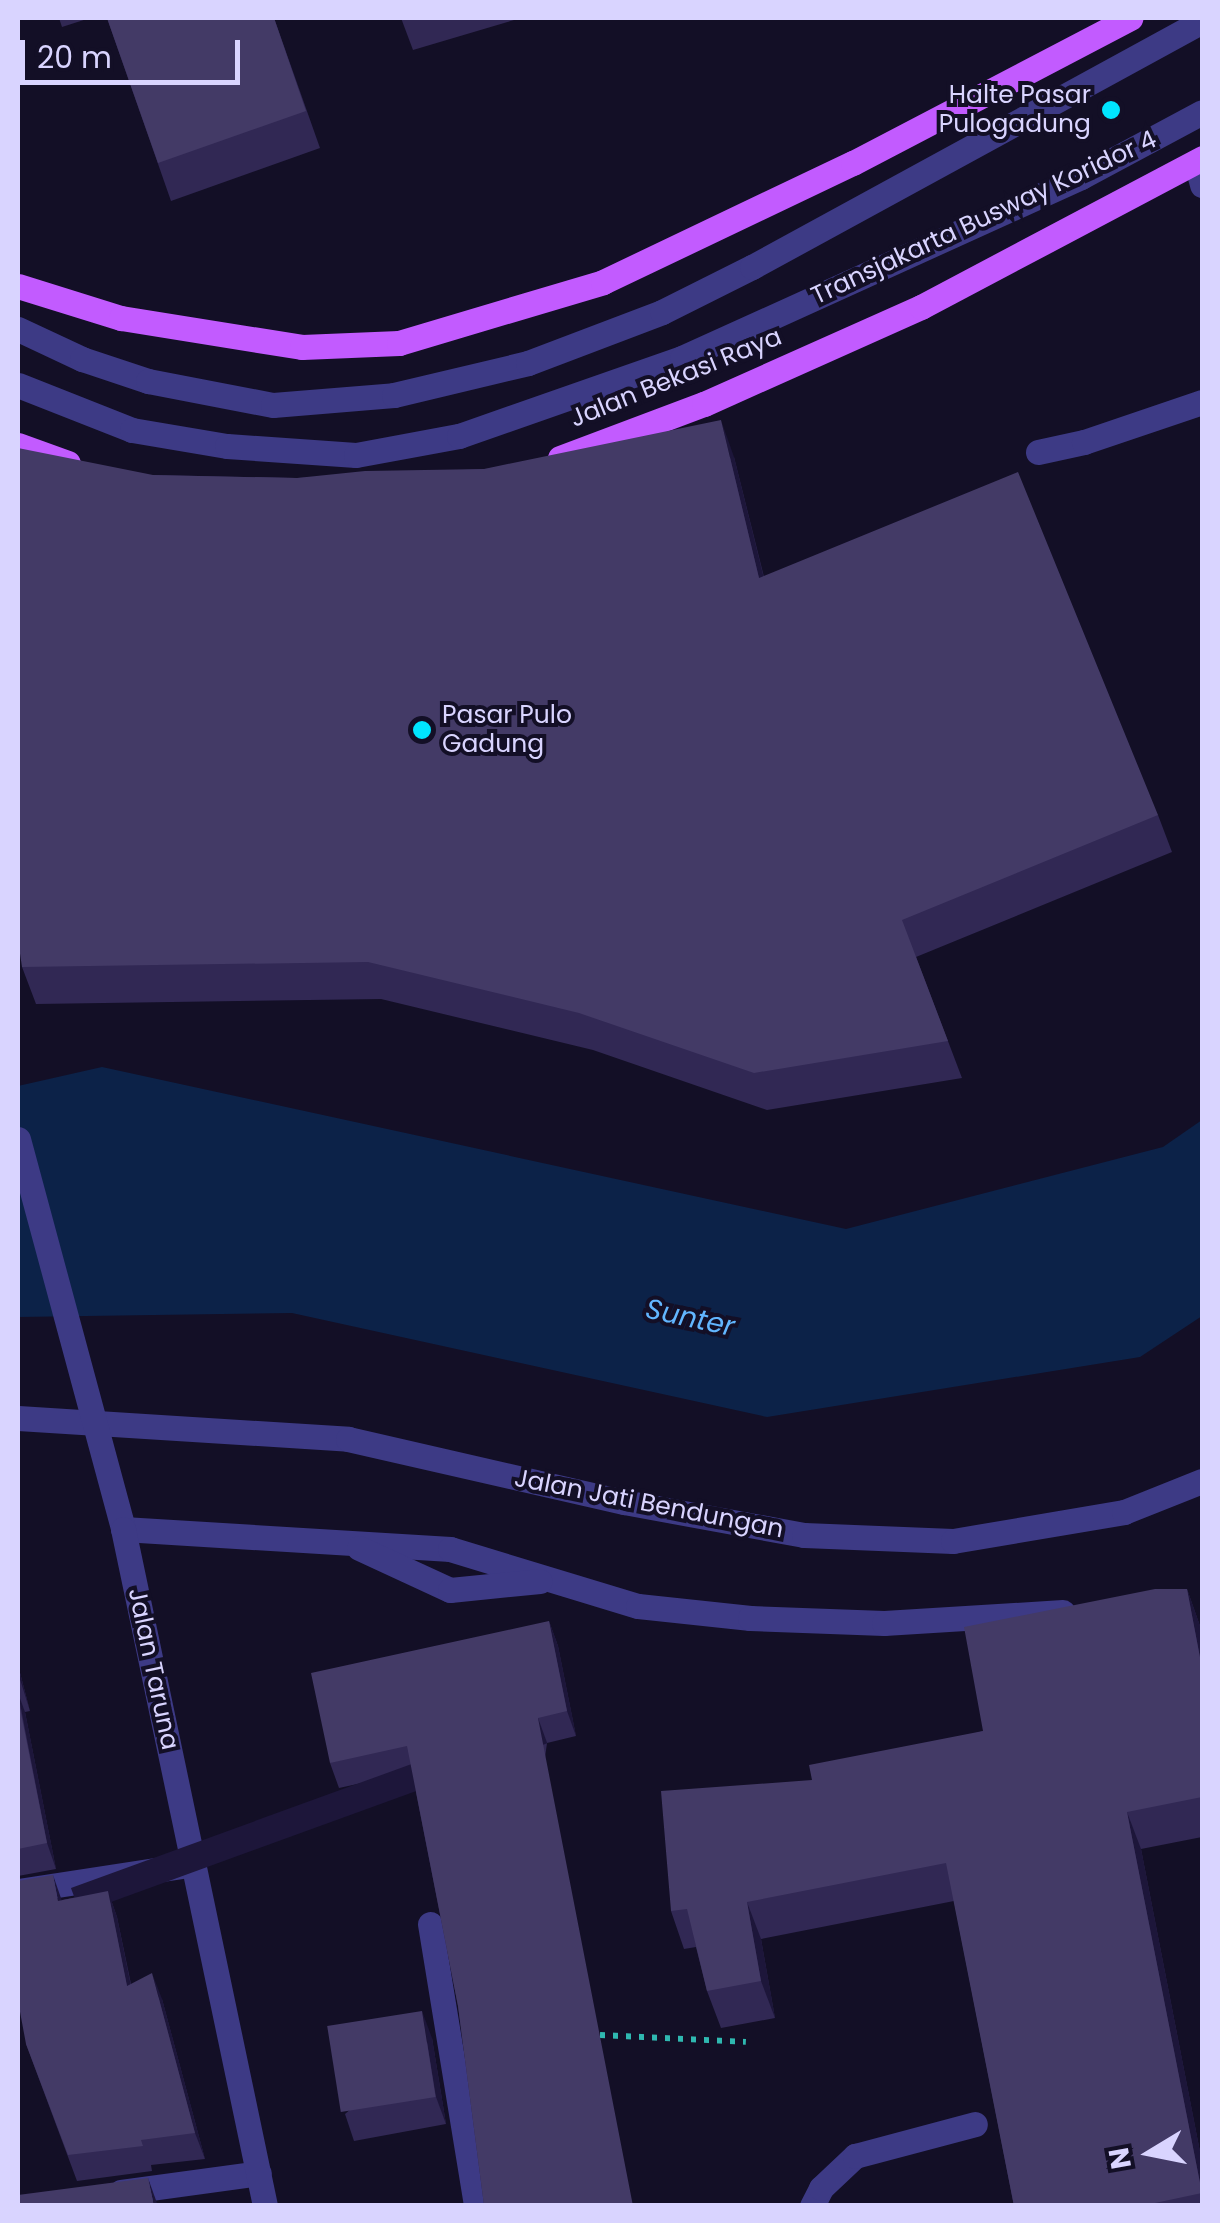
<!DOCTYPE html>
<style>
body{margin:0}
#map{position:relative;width:1220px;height:2223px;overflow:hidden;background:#130f26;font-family:Poppins,sans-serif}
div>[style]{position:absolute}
.water>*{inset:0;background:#0c2248}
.path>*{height:6px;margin-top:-3px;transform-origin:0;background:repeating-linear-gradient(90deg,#2fb8b0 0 5px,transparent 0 13px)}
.service>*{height:25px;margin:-12.5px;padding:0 12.5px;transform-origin:12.5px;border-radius:12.5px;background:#3d3a85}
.minor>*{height:25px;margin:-12.5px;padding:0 12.5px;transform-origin:12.5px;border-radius:12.5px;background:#3d3a85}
.tertiary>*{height:25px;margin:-12.5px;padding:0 12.5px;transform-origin:12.5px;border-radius:12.5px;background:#3d3a85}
.primary>*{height:25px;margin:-12.5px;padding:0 12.5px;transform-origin:12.5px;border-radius:12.5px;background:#c25bff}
.wall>*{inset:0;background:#312854}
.shaded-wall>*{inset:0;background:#1d163a;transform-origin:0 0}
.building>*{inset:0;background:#433a66;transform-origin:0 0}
.dots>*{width:28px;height:28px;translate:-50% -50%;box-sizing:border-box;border:5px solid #130f26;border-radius:50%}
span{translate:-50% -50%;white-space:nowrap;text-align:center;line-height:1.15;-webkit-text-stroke:8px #130f26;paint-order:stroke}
.poi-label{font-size:25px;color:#d9d4ff}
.right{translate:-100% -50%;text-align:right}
.left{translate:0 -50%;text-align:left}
.street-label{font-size:25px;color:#d9d4ff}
.water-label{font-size:28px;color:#62b6ff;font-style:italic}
.frame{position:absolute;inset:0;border:20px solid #d9d4ff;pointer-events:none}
.north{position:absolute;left:1100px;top:2103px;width:100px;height:100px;-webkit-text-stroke:8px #130f26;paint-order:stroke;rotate:260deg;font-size:28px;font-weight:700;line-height:40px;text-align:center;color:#d9d4ff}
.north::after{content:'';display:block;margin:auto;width:35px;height:45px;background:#d9d4ff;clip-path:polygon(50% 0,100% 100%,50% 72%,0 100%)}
.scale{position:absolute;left:20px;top:40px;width:220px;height:45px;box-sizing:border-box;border:5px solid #d9d4ff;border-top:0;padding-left:12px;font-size:30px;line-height:35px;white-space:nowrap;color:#d9d4ff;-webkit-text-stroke:8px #130f26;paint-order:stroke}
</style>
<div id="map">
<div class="water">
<div style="clip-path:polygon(102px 1067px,846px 1229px,1163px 1147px,1202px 1120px,1202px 1316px,1140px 1357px,767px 1417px,292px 1313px,18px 1317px,18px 1086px)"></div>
</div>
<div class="path">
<div style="left:600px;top:2035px;width:146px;rotate:2.7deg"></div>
</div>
<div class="service">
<div style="left:1196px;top:162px;width:24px;rotate:75deg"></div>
<div style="left:18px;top:329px;width:71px;rotate:25.1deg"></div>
<div style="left:82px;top:359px;width:70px;rotate:18.4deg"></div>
<div style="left:148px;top:381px;width:127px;rotate:10.9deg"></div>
<div style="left:273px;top:405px;width:121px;rotate:-4.7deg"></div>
<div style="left:394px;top:395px;width:138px;rotate:-13.4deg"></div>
<div style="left:528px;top:363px;width:143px;rotate:-20.8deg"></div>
<div style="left:662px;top:312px;width:101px;rotate:-26.6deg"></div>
<div style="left:752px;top:267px;width:513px;rotate:-28.66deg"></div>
<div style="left:18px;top:385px;width:123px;rotate:21.5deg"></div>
<div style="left:132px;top:430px;width:96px;rotate:9.6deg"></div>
<div style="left:227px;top:446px;width:129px;rotate:4deg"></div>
<div style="left:356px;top:455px;width:105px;rotate:-10.5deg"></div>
<div style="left:459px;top:436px;width:236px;rotate:-19.3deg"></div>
<div style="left:682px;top:358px;width:438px;rotate:-24.4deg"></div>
<div style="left:1081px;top:177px;width:137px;rotate:-28.2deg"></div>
<div style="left:1038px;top:452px;width:47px;rotate:-12.3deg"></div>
<div style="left:1084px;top:442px;width:125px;rotate:-18.7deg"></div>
<div style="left:123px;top:1529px;width:328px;rotate:3.5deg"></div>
<div style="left:450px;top:1549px;width:196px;rotate:16.9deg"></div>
<div style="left:638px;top:1606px;width:113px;rotate:6.1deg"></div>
<div style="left:750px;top:1618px;width:134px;rotate:2.1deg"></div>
<div style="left:884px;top:1623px;width:179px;rotate:-3.5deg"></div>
<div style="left:359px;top:1548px;width:100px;rotate:24.8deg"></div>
<div style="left:450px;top:1590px;width:90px;rotate:-5.7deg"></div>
<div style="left:812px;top:2206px;width:20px;rotate:-63deg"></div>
<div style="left:821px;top:2188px;width:47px;rotate:-43.3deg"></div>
<div style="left:855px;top:2156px;width:124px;rotate:-14.9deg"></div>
</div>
<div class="minor">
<div style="left:18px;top:1418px;width:331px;rotate:3.6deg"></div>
<div style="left:348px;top:1439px;width:283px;rotate:12.9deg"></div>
<div style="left:624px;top:1502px;width:183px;rotate:10.4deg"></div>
<div style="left:804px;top:1535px;width:149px;rotate:2.3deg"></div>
<div style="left:953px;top:1541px;width:173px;rotate:-9.6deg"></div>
<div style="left:1124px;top:1512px;width:84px;rotate:-21.7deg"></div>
<div style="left:18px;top:1891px;width:178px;rotate:-8.7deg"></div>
<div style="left:430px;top:1924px;width:286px;rotate:80.7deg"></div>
<div style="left:121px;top:2192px;width:139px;rotate:-7.8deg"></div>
</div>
<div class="tertiary">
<div style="left:18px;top:1139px;width:404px;rotate:74.9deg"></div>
<div style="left:123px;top:1529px;width:692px;rotate:78.15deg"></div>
</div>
<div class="primary">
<div style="left:18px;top:286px;width:108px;rotate:17.3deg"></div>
<div style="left:121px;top:318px;width:183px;rotate:9.1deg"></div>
<div style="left:302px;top:347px;width:97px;rotate:-2.4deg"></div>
<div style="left:399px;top:343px;width:213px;rotate:-16.6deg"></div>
<div style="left:603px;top:282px;width:277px;rotate:-25.5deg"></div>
<div style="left:853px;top:163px;width:313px;rotate:-27.6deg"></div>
<div style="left:18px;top:445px;width:53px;rotate:19.8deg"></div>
<div style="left:560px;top:458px;width:154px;rotate:-20.6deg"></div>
<div style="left:704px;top:404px;width:238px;rotate:-24.1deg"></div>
<div style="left:921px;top:307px;width:318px;rotate:-27.9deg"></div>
</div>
<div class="wall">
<div style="clip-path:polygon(59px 18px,90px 18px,62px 27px)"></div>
<div style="clip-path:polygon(107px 18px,274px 18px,320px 148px,171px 201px)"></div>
<div style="clip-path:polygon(401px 18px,521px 18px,413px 50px)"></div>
<div style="clip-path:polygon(734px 457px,764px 577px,1158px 815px,1172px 852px,916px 957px,962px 1078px,767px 1110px,593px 1050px,381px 999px,36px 1004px,22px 967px,153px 475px,297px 478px)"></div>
<div style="clip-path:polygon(1187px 1589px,1200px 1626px,1202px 1638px,1202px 1837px,1141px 1849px,1202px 2162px,1202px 2206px,1014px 2206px,954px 1901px,761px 1939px,775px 2018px,721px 2028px,707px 1991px,696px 1947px,684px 1949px,671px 1911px,812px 1780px,983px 1731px)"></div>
<div style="clip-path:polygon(549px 1621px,558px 1646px,576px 1736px,547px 1743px,484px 2205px,458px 2006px,412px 1772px,339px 1788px,330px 1763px)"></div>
<div style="clip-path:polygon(18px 1665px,30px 1711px,25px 1712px,56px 1869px,18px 1876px)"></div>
<div style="clip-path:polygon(108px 1891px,117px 1917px,131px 1984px,162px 1999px,205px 2159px,151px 2165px,152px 2171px,77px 2181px,26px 2044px,62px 1900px)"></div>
<div style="clip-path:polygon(432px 2038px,446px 2124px,354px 2141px,345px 2114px)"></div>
</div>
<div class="shaded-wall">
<div style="clip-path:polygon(721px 420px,734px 457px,773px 615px,759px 578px)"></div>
<div style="clip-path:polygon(1187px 1589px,1200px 1626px,1202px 1638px,1202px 1668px)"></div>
<div style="clip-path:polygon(549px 1621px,558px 1646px,576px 1736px,567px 1711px)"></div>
<div style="clip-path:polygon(18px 1665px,30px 1711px,18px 1673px)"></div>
<div style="clip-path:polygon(18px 1693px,25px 1712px,56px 1869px,47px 1843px)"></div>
<div style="left:538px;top:1718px;width:27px;height:497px;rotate:70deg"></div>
<div style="clip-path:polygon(1127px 1812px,1141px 1849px,1202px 2162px,1202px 2193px)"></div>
<div style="clip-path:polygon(53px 1875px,62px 1901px,58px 1901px)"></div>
<div style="clip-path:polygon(108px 1891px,117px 1917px,136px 2011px,127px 1986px)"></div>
<div style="clip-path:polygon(747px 1902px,761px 1939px,775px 2018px,761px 1981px)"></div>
<div style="clip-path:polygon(152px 1973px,162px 1999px,205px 2159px,195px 2133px)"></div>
<div style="clip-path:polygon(422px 2011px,432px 2038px,446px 2124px,436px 2097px)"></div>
<div style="clip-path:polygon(148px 2178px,158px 2206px,154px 2206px)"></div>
</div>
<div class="building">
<div style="clip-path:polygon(107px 18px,274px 18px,306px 111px,158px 163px)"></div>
<div style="clip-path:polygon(721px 420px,759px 578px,1018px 472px,1158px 815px,902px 920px,948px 1041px,754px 1073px,579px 1013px,368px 962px,22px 967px,18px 940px,18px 448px,153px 475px,297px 478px,365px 471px,484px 469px)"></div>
<div style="clip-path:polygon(1155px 1589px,1187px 1589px,1202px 1668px,1202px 1797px,1127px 1812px,1202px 2193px,1141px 2206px,1014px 2206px,946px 1863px,747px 1902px,761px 1981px,707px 1991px,687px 1909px,671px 1911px,661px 1791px,812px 1780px,809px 1765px,983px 1731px,964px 1627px)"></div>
<div style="clip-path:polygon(549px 1621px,567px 1711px,538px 1718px,633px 2206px,481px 2206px,484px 2205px,458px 2006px,407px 1746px,330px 1763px,311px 1673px)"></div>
<div style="clip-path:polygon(18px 1698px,47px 1843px,18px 1849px)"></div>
<div style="clip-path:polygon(53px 1875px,58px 1901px,108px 1891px,127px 1986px,152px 1973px,195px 2133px,141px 2140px,143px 2146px,68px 2155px,26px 2044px,18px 2001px,18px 1881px)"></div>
<div style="left:422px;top:2011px;width:87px;height:96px;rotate:81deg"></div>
<div style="clip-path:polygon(148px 2178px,154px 2206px,18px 2206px,18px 2195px)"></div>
</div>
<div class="dots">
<div style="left:1111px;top:110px;background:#00e5ff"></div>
<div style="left:422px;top:730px;background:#00e5ff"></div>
</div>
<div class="poi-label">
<span class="right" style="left:1091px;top:110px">Halte Pasar<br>Pulogadung</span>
<span class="left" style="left:442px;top:730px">Pasar Pulo<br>Gadung</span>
</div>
<div class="street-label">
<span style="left:984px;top:218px;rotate:-25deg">Transjakarta Busway Koridor 4</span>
<span style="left:676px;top:378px;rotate:-22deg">Jalan Bekasi Raya</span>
<span style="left:649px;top:1504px;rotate:11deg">Jalan Jati Bendungan</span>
<span style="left:153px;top:1669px;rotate:78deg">Jalan Taruna</span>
</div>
<div class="water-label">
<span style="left:690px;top:1318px;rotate:12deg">Sunter</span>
</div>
<div class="frame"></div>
<div class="north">N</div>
<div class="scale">20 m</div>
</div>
